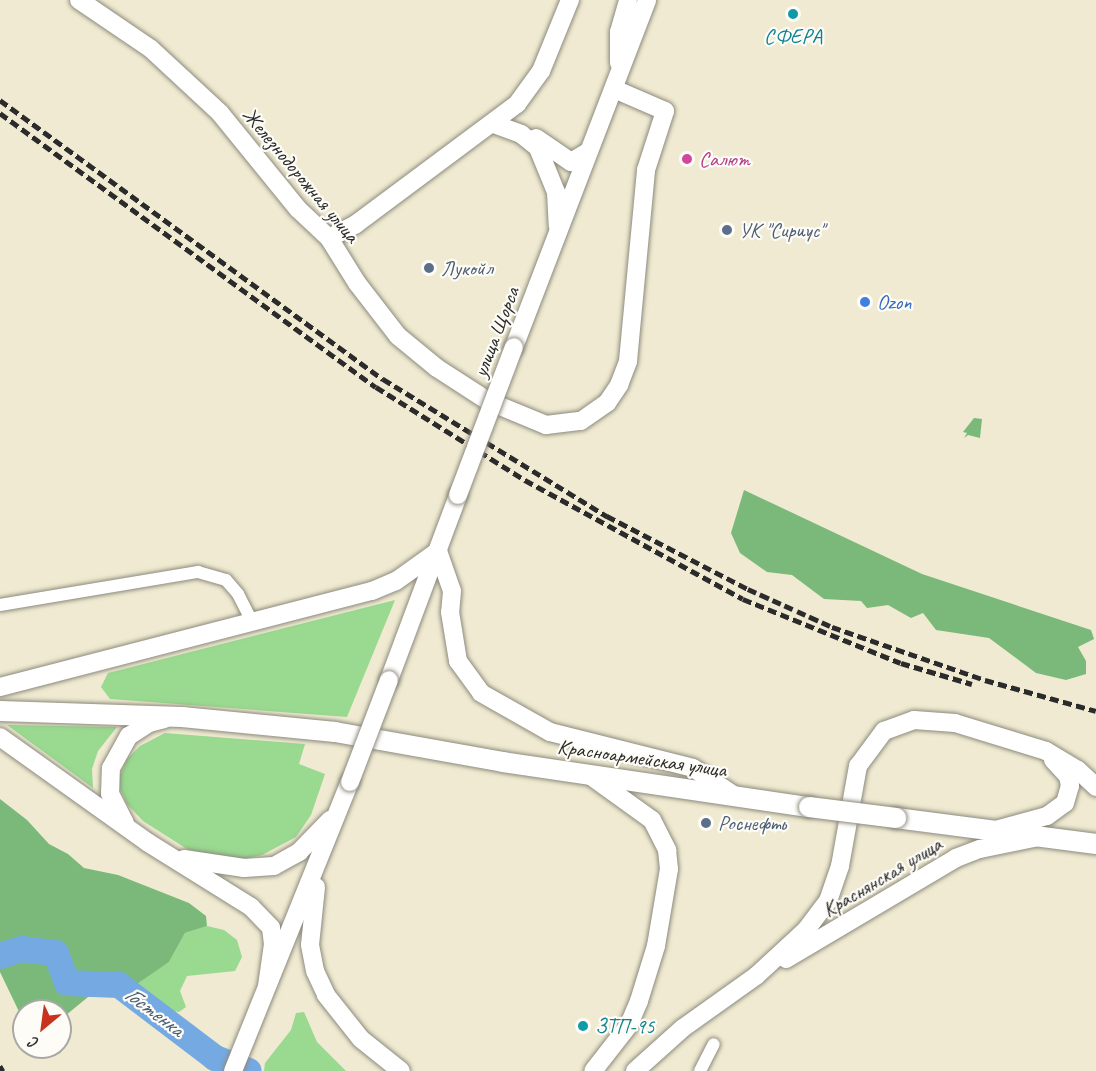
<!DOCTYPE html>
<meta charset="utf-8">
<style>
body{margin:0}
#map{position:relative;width:1096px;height:1071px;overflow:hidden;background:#efead1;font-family:Caveat,sans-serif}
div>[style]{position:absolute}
.green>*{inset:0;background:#99d990}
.forest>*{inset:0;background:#7ab97a}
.river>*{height:26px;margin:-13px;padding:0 13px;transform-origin:13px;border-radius:13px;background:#75a9e2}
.roads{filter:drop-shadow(0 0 2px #8d8a7e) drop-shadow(0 0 2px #8d8a7e)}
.street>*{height:12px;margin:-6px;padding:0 6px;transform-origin:6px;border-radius:6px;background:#fff}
.secondary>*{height:18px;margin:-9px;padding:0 9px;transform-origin:9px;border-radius:9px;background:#fff}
.primary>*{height:20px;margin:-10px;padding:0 10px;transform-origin:10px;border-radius:10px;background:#fff}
.rail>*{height:4.5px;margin-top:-2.25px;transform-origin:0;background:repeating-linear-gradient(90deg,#2b2b2b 0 9px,transparent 0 13.5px)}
.bridges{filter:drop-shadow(0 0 2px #8d8a7e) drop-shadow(0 0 2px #8d8a7e)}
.secondary-bridge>*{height:18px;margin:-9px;padding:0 9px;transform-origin:9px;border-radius:9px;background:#fff}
.primary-bridge>*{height:20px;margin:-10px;padding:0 10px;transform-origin:10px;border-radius:10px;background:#fff}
.dots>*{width:16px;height:16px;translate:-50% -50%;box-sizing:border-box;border:3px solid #fdfcf7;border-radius:50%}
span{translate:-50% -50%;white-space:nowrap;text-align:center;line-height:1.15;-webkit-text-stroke:4.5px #fdfcf7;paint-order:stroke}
.culture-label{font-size:21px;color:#0d838f}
.left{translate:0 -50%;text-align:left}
.hotel-label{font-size:21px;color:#b23c85}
.street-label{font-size:21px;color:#2b2b2b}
.service-label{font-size:21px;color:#4e5e75}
.shop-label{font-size:21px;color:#366cbe}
.water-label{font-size:22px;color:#495d74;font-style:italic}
.north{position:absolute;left:12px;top:999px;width:60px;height:60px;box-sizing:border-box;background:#fdfcf7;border:2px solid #a9a8a5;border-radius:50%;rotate:209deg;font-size:16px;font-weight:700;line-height:24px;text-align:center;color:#2b2b2b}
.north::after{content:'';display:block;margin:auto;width:21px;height:27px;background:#c8321e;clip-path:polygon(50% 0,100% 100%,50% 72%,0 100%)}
</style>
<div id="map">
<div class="green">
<div style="clip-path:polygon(395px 600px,347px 717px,110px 699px,101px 687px,108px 673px)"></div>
<div style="clip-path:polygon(7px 725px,117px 727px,98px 751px,92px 769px,93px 788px)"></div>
<div style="clip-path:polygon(165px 733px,305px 744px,299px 764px,325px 774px,311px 815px,296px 837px,262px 855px,230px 862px,198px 856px,143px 821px,127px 804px,120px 789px,120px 775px,127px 759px,140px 746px)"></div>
<div style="clip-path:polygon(207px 926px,224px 930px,237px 940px,242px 957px,235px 971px,187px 976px,180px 991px,186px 1007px,179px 1012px,163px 1009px,140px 994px,136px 983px,169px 962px,185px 933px)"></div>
<div style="clip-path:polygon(304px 1012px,317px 1042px,346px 1071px,264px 1071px,265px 1063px,291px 1030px,296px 1013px)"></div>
</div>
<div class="forest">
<div style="clip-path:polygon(974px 418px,982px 419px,980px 438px,968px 435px,964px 438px,967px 433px,963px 432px)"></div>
<div style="clip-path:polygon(744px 490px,922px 574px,1091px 630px,1094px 639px,1078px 647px,1086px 661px,1086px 674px,1066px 680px,1036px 673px,989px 638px,936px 630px,923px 613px,911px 618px,888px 605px,867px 608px,861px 601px,824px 599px,792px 575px,767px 572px,740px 553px,731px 533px)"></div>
<div style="clip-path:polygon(0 799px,27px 820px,49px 844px,68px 854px,84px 868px,118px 875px,189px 903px,206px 916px,207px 926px,185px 933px,169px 962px,122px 994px,88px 997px,60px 1020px,60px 1011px,24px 1011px,24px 1022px,0 972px)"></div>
</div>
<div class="river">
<div style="left:0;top:956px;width:23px;rotate:-18deg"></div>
<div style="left:22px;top:949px;width:34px;rotate:7deg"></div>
<div style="left:56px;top:953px;width:32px;rotate:70deg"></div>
<div style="left:67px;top:983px;width:52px;rotate:2.2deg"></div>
<div style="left:119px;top:985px;width:121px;rotate:37.2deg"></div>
<div style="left:215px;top:1058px;width:36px;rotate:21deg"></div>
</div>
<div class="roads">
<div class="street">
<div style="left:0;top:605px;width:201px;rotate:-9.5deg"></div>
<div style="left:198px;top:572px;width:29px;rotate:16deg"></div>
<div style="left:226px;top:580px;width:18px;rotate:49deg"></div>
<div style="left:238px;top:594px;width:31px;rotate:63deg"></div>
<div style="left:700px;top:1071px;width:30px;rotate:-63deg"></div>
</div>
<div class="secondary">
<div style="left:79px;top:0;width:87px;rotate:34.2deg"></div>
<div style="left:151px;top:49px;width:94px;rotate:42.8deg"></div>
<div style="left:220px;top:113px;width:124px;rotate:50.9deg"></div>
<div style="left:298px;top:209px;width:42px;rotate:43.1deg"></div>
<div style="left:329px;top:238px;width:53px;rotate:58.1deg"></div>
<div style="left:357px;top:283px;width:67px;rotate:52.3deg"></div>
<div style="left:398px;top:336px;width:50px;rotate:39.4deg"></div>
<div style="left:437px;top:368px;width:61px;rotate:32.9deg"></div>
<div style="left:488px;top:401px;width:63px;rotate:22.5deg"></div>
<div style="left:546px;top:425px;width:35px;rotate:-7deg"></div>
<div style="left:581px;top:421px;width:32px;rotate:-35deg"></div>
<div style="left:607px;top:403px;width:22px;rotate:-56deg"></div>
<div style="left:619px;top:385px;width:26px;rotate:-69deg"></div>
<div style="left:628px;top:361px;width:192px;rotate:-84.6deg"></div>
<div style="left:646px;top:170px;width:62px;rotate:-72.1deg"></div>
<div style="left:665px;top:111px;width:56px;rotate:-156.7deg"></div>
<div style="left:619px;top:63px;width:31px;rotate:-90deg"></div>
<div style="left:619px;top:32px;width:33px;rotate:-74deg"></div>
<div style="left:494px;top:124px;width:29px;rotate:20deg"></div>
<div style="left:521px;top:134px;width:22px;rotate:39deg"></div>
<div style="left:538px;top:148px;width:48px;rotate:67.8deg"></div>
<div style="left:556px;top:192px;width:34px;rotate:87deg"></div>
<div style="left:536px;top:138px;width:42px;rotate:34.4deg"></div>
<div style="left:571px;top:162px;width:21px;rotate:-31deg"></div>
<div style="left:329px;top:238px;width:30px;rotate:-27deg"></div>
<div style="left:356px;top:224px;width:201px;rotate:-36.7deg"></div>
<div style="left:517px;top:104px;width:41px;rotate:-54deg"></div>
<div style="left:541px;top:71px;width:77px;rotate:-67.8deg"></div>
<div style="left:514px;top:347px;width:372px;rotate:-69deg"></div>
<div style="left:438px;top:551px;width:42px;rotate:70.7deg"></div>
<div style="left:452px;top:591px;width:21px;rotate:95deg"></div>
<div style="left:450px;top:612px;width:50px;rotate:80.7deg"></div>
<div style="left:458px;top:661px;width:39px;rotate:54deg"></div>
<div style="left:481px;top:693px;width:79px;rotate:29.5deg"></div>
<div style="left:550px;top:732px;width:147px;rotate:14.1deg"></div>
<div style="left:693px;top:768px;width:50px;rotate:33.7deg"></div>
<div style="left:389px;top:680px;width:197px;rotate:-69.5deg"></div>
<div style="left:0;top:687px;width:384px;rotate:-14.5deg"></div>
<div style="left:372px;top:591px;width:26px;rotate:-23deg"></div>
<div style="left:396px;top:581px;width:52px;rotate:-35.5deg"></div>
<div style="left:0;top:737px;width:181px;rotate:35.5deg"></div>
<div style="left:147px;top:842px;width:123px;rotate:32deg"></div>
<div style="left:251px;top:907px;width:29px;rotate:46deg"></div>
<div style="left:271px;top:928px;width:16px;rotate:83deg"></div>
<div style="left:273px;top:944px;width:42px;rotate:98.1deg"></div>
<div style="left:588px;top:774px;width:79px;rotate:35.7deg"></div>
<div style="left:652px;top:820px;width:34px;rotate:63deg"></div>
<div style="left:667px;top:850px;width:19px;rotate:84deg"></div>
<div style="left:669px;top:869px;width:78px;rotate:99.6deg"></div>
<div style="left:656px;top:946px;width:58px;rotate:107.2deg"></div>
<div style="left:639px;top:1001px;width:26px;rotate:113deg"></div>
<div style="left:629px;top:1025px;width:58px;rotate:128deg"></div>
<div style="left:125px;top:823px;width:33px;rotate:-117deg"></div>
<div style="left:110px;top:794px;width:26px;rotate:-88deg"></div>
<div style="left:111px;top:768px;width:37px;rotate:-61deg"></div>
<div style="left:129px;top:736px;width:24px;rotate:-33deg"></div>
<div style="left:149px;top:723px;width:16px;rotate:-14deg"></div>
<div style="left:996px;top:830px;width:53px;rotate:-15.4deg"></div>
<div style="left:1047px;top:816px;width:22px;rotate:-36deg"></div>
<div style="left:1065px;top:803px;width:18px;rotate:-74deg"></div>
<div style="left:1070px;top:786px;width:10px;rotate:-101deg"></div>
<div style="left:1068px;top:776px;width:22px;rotate:-133deg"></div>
<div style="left:184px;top:859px;width:61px;rotate:8.5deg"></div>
<div style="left:244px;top:868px;width:30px;rotate:-4deg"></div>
<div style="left:274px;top:866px;width:29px;rotate:-29deg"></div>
<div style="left:299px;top:852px;width:45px;rotate:-45.9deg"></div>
<div style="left:316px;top:887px;width:58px;rotate:95.9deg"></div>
<div style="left:310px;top:945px;width:26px;rotate:79deg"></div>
<div style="left:315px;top:971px;width:26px;rotate:65deg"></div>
<div style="left:326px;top:995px;width:56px;rotate:51.5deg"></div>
<div style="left:361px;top:1039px;width:51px;rotate:38.7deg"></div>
<div style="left:786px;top:959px;width:198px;rotate:-30.7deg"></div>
<div style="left:956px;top:858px;width:26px;rotate:-21deg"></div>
<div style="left:980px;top:849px;width:55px;rotate:-11.5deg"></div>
<div style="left:233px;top:1071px;width:312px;rotate:-68deg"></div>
<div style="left:635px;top:1071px;width:64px;rotate:-41.9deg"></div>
<div style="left:683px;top:1028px;width:90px;rotate:-35.5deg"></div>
<div style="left:756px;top:976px;width:68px;rotate:-42.6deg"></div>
<div style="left:806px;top:930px;width:36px;rotate:-53deg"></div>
<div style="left:828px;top:901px;width:37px;rotate:-71deg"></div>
<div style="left:840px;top:866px;width:102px;rotate:-79.8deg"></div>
<div style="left:858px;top:766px;width:44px;rotate:-53.4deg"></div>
<div style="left:884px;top:731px;width:32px;rotate:-20deg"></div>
<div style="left:914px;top:720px;width:41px;rotate:4.2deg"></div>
<div style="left:955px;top:723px;width:95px;rotate:17.1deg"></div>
<div style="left:1046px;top:751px;width:37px;rotate:31deg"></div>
<div style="left:1078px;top:770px;width:25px;rotate:43deg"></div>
</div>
<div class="primary">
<div style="left:0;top:711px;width:182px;rotate:1.9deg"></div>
<div style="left:182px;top:717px;width:154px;rotate:5.6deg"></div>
<div style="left:335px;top:732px;width:171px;rotate:10.1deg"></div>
<div style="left:503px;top:762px;width:309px;rotate:8.4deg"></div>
<div style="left:896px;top:818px;width:202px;rotate:7.4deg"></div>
</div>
</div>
<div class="rail">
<div style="left:0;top:100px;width:474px;rotate:36.1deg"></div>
<div style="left:383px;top:379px;width:263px;rotate:31.5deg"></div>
<div style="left:607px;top:516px;width:159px;rotate:27.4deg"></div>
<div style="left:748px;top:589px;width:92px;rotate:24.3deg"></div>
<div style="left:832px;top:627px;width:162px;rotate:19.1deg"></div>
<div style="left:985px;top:680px;width:115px;rotate:15.6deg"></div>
<div style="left:0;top:113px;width:465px;rotate:36.1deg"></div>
<div style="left:376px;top:387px;width:176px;rotate:32deg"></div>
<div style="left:525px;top:480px;width:248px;rotate:28.6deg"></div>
<div style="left:743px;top:599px;width:170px;rotate:22.1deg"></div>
<div style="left:901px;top:663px;width:74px;rotate:16.5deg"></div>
<div style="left:0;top:1066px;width:6px;rotate:59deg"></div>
</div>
<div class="bridges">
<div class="secondary-bridge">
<div style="left:458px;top:495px;width:158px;rotate:-69.3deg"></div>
<div style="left:350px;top:782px;width:109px;rotate:-69.1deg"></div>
</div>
<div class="primary-bridge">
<div style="left:809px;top:807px;width:88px;rotate:7.2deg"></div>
</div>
</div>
<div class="dots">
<div style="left:793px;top:14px;background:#0f9aa8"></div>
<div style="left:687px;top:159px;background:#d1479c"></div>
<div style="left:727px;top:230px;background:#5c6f8a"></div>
<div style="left:429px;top:268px;background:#5c6f8a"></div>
<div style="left:865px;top:302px;background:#3f7fe0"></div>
<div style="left:706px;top:823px;background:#5c6f8a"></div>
<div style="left:583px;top:1026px;background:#0f9aa8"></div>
</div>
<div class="culture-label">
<span style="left:793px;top:36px">СФЕРА</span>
<span class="left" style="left:595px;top:1026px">ЗТП-95</span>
</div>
<div class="hotel-label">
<span class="left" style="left:699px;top:159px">Салют</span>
</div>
<div class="street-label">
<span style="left:301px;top:175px;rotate:50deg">Железнодорожная улица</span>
<span style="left:496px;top:332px;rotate:-69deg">улица Щорса</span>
<span style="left:642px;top:758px;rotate:8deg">Красноармейская улица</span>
<span style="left:882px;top:877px;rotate:-31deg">Краснянская улица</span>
</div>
<div class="service-label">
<span class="left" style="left:739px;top:230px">УК "Сириус"</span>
<span class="left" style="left:441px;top:268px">Лукойл</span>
<span class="left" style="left:718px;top:823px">Роснефть</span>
</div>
<div class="shop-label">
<span class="left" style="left:877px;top:302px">Ozon</span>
</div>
<div class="water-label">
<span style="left:154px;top:1012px;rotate:37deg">Гостенка</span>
</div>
<div class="north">С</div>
</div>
